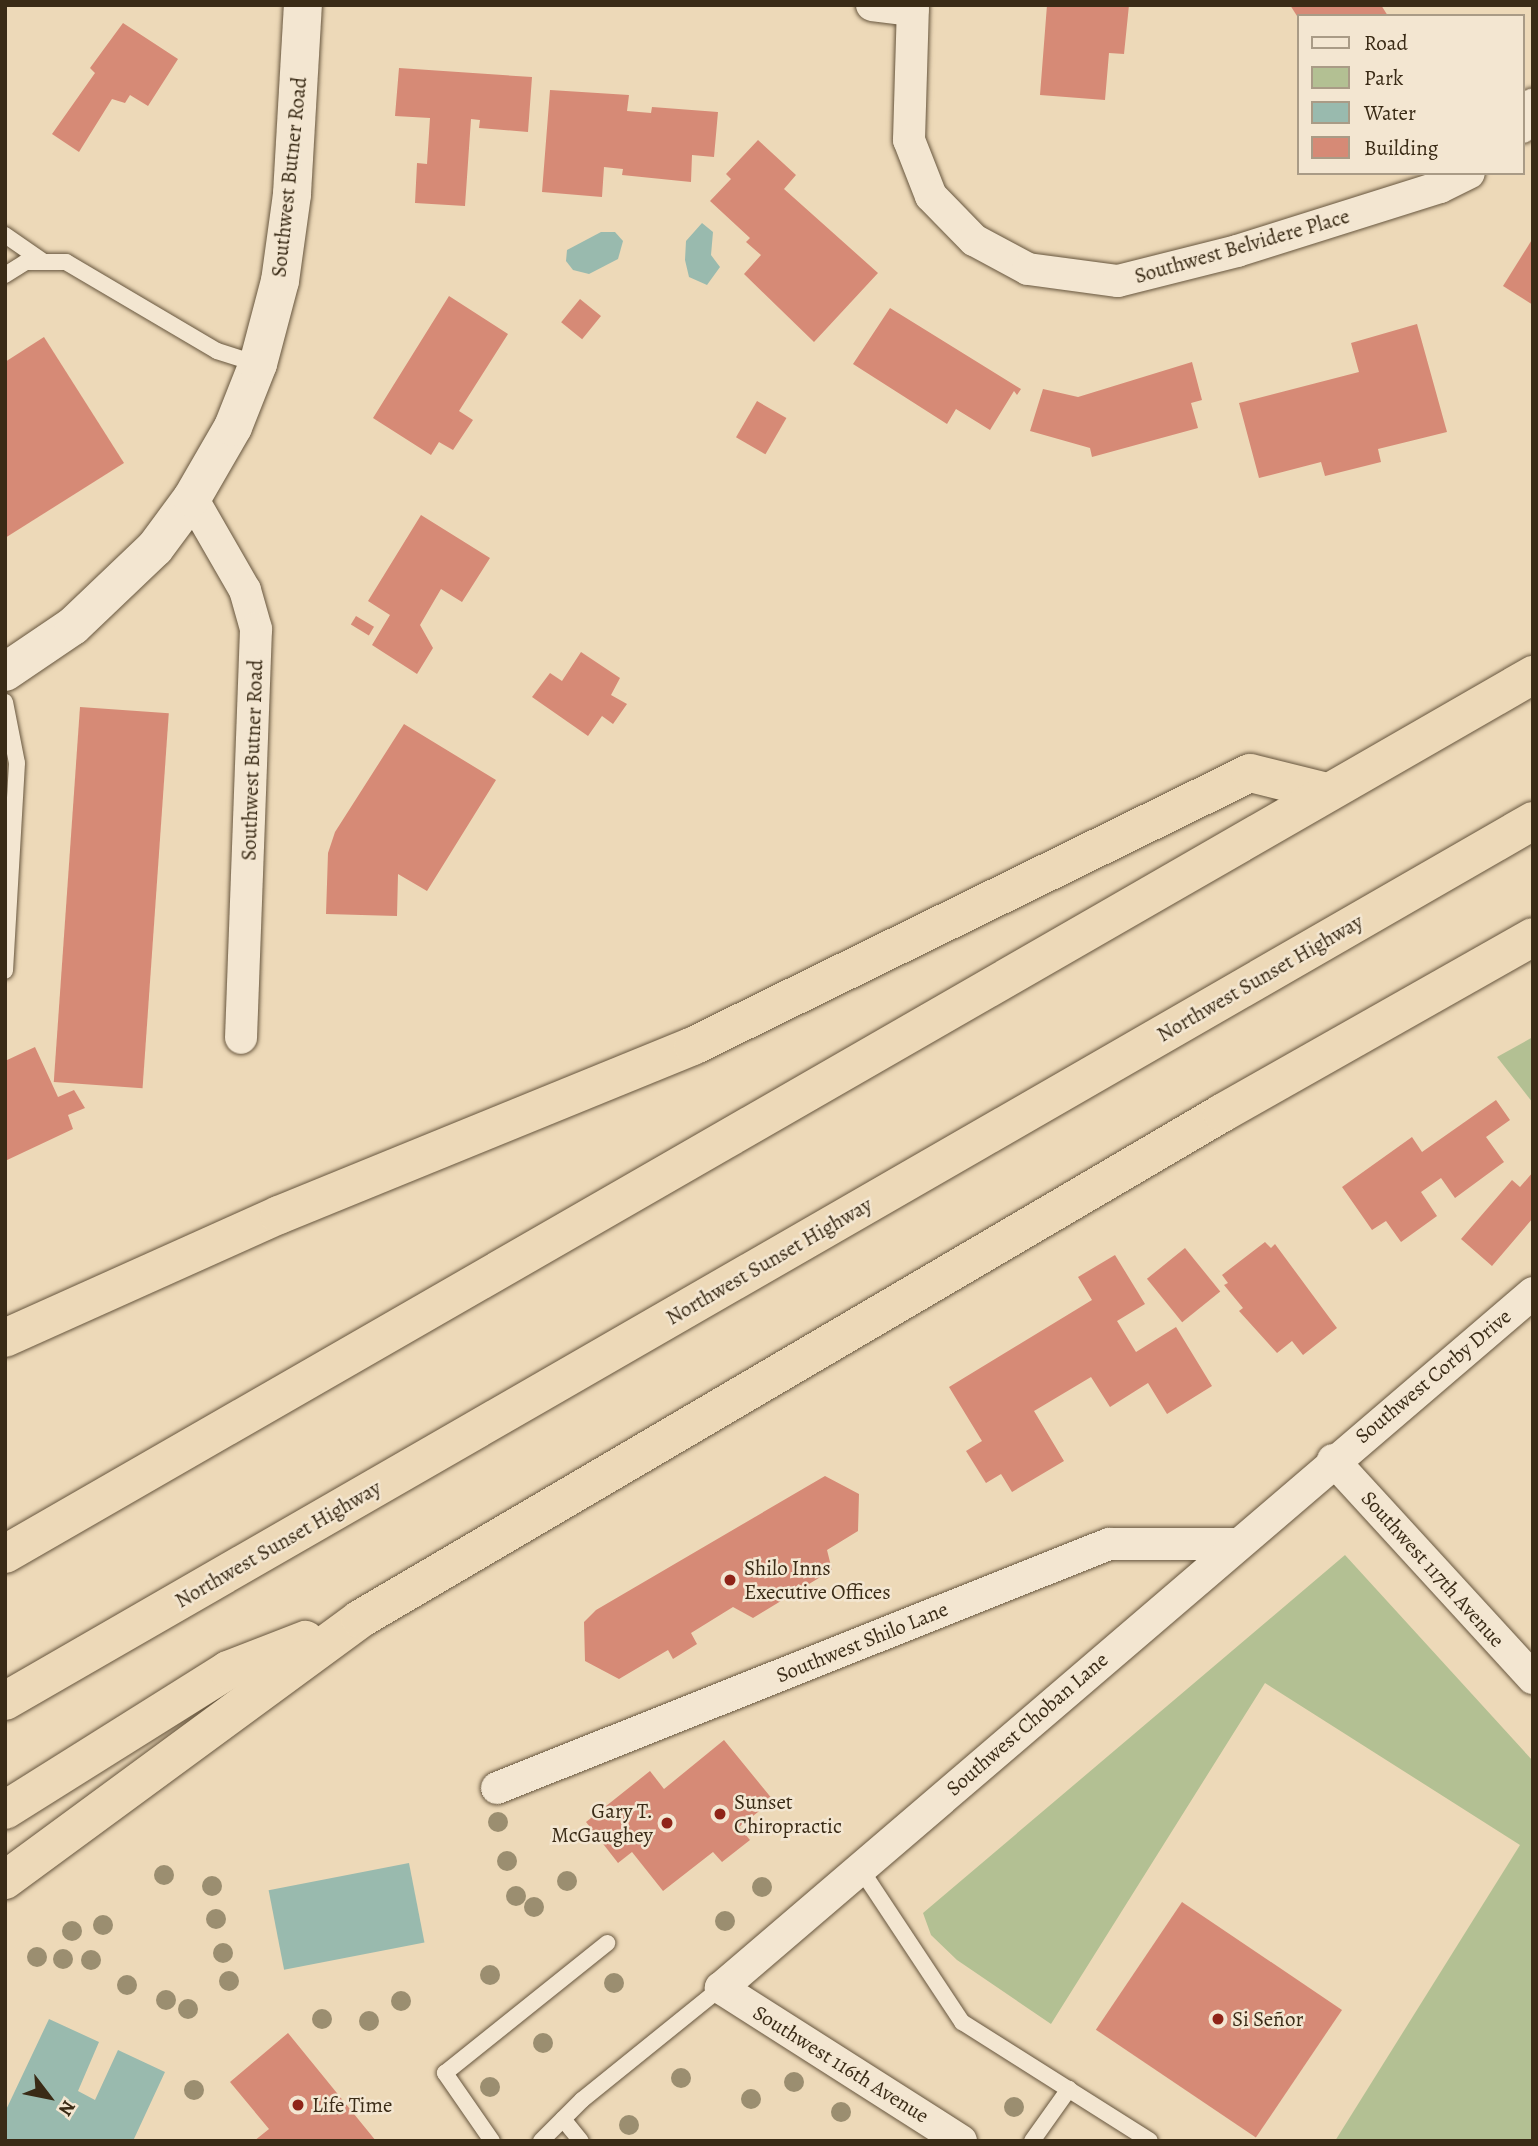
<!DOCTYPE html>
<meta charset="utf-8">
<style>
body{margin:0}
#map{position:relative;width:1538px;height:2146px;overflow:hidden;background:#edd9b8;font-family:Alegreya,serif}
div>[style]{position:absolute}
.green>*{inset:0;background:#b3c093}
.water>*{inset:0;background:#99baae;transform-origin:0 0}
.building>*{inset:0;background:#d68a76;transform-origin:0 0}
.roads{filter:drop-shadow(0 0 2px #67563e) drop-shadow(0 0 2px #67563e)}
.lane>*{height:16px;margin:-8px;padding:0 8px;transform-origin:8px;border-radius:8px;background:#f3e6d1}
.street>*{height:32px;margin:-16px;padding:0 16px;transform-origin:16px;border-radius:16px;background:#f3e6d1}
.secondary>*{height:38px;margin:-19px;padding:0 19px;transform-origin:19px;border-radius:19px;background:#f3e6d1}
.highway>*{height:38px;margin:-19px;padding:0 19px;transform-origin:19px;border-radius:19px;background:#edd9b8}
.trees>*{width:20px;height:20px;margin:-10px;border-radius:50%;background:#9b8e70}
.dots>*{width:19px;height:19px;translate:-50% -50%;box-sizing:border-box;border:4px solid #f3e6d1;border-radius:50%}
span{translate:-50% -50%;white-space:nowrap;text-align:center;line-height:1.15;-webkit-text-stroke:5px #f3e6d1;paint-order:stroke}
.street-label{font-size:21px;color:#3a2b16}
.poi-label{font-size:21px;color:#3a2b16}
.left{translate:0 -50%;text-align:left}
.right{translate:-100% -50%;text-align:right}
.frame{position:absolute;inset:0;border:7px solid #3a2b16;pointer-events:none}
.legend{position:absolute;left:1297px;top:14px;width:228px;height:161px;box-sizing:border-box;background:#f3e6d1;border:2px solid #a99b86;margin:0;padding:9px 12px;list-style:none;font-size:21px;color:#3a2b16}
.legend li{display:flex;align-items:center;gap:14px;height:35px}
.legend b{width:35px;border:2px solid #a99b86}
.north{position:absolute;left:14px;top:2062px;width:70px;height:70px;-webkit-text-stroke:5px #f3e6d1;paint-order:stroke;rotate:122deg;font-size:19px;font-weight:700;line-height:28px;text-align:center;color:#3a2b16}
.north::after{content:'';display:block;margin:auto;width:24px;height:32px;background:#3a2b16;clip-path:polygon(50% 0,100% 100%,50% 72%,0 100%)}
</style>
<div id="map">
<div class="green">
<div style="clip-path:polygon(1533px 1037px,1533px 1103px,1497px 1057px)"></div>
<div style="clip-path:polygon(1345px 1555px,1533px 1761px,1533px 2141px,1335px 2141px,1520px 1845px,1265px 1683px,1051px 2024px,957px 1960px,931px 1935px,923px 1913px)"></div>
</div>
<div class="water">
<div style="clip-path:polygon(702px 223px,713px 232px,711px 255px,720px 267px,707px 285px,689px 277px,685px 260px,686px 241px)"></div>
<div style="clip-path:polygon(601px 232px,615px 232px,623px 241px,618px 259px,589px 274px,573px 270px,566px 261px,567px 250px)"></div>
<div style="left:409px;top:1863px;width:81px;height:143px;rotate:79deg"></div>
<div style="clip-path:polygon(49px 2019px,99px 2042px,78px 2091px,95px 2100px,118px 2050px,165px 2072px,133px 2141px,5px 2141px,5px 2112px)"></div>
</div>
<div class="building">
<div style="clip-path:polygon(1047px 5px,1129px 5px,1124px 54px,1109px 53px,1105px 100px,1040px 95px)"></div>
<div style="clip-path:polygon(1290px 5px,1381px 5px,1388px 16px,1297px 16px)"></div>
<div style="clip-path:polygon(123px 23px,178px 59px,148px 106px,130px 95px,125px 103px,112px 99px,79px 152px,52px 134px,95px 73px,90px 68px)"></div>
<div style="clip-path:polygon(399px 68px,532px 77px,528px 132px,479px 128px,480px 120px,471px 119px,465px 206px,415px 203px,417px 163px,427px 164px,430px 118px,395px 116px)"></div>
<div style="clip-path:polygon(550px 90px,629px 95px,627px 111px,651px 113px,652px 107px,718px 112px,714px 157px,692px 155px,691px 182px,622px 175px,623px 169px,604px 167px,602px 197px,542px 192px)"></div>
<div style="clip-path:polygon(758px 140px,796px 175px,784px 189px,878px 273px,814px 342px,744px 274px,761px 255px,746px 242px,750px 238px,710px 201px,731px 179px,726px 174px)"></div>
<div style="clip-path:polygon(1533px 238px,1533px 305px,1503px 286px)"></div>
<div style="clip-path:polygon(449px 296px,508px 334px,459px 411px,473px 420px,453px 450px,439px 442px,431px 455px,373px 418px)"></div>
<div style="left:580px;top:299px;width:27px;height:30px;rotate:39deg"></div>
<div style="clip-path:polygon(890px 308px,1021px 389px,1017px 395px,1014px 391px,990px 430px,956px 409px,947px 424px,853px 364px)"></div>
<div style="clip-path:polygon(1417px 324px,1447px 432px,1378px 449px,1381px 462px,1325px 476px,1321px 462px,1259px 478px,1239px 403px,1359px 372px,1351px 343px)"></div>
<div style="clip-path:polygon(44px 337px,124px 463px,5px 538px,5px 362px)"></div>
<div style="clip-path:polygon(1192px 362px,1202px 400px,1191px 403px,1198px 428px,1092px 457px,1090px 448px,1030px 431px,1043px 389px,1078px 397px)"></div>
<div style="left:757px;top:401px;width:34px;height:42px;rotate:30deg"></div>
<div style="clip-path:polygon(421px 515px,490px 558px,462px 602px,441px 589px,420px 625px,433px 648px,417px 674px,372px 645px,390px 615px,368px 601px)"></div>
<div style="left:356px;top:616px;width:21px;height:10px;rotate:31deg"></div>
<div style="clip-path:polygon(581px 652px,620px 678px,611px 695px,627px 704px,613px 724px,602px 716px,588px 736px,532px 697px,550px 673px,562px 681px)"></div>
<div style="left:80px;top:707px;width:89px;height:376px;rotate:4deg"></div>
<div style="clip-path:polygon(404px 724px,496px 780px,427px 891px,398px 874px,397px 916px,326px 914px,328px 853px,335px 832px)"></div>
<div style="clip-path:polygon(35px 1047px,58px 1097px,74px 1090px,85px 1108px,68px 1115px,73px 1129px,5px 1161px,5px 1061px)"></div>
<div style="clip-path:polygon(1496px 1100px,1510px 1120px,1486px 1137px,1504px 1162px,1455px 1198px,1441px 1178px,1421px 1192px,1437px 1216px,1401px 1242px,1386px 1221px,1372px 1230px,1342px 1187px,1412px 1137px,1422px 1152px)"></div>
<div style="clip-path:polygon(1533px 1172px,1533px 1218px,1492px 1266px,1461px 1239px,1512px 1180px,1520px 1187px)"></div>
<div style="clip-path:polygon(1265px 1242px,1271px 1248px,1275px 1244px,1337px 1328px,1303px 1355px,1292px 1341px,1277px 1353px,1239px 1311px,1243px 1308px,1224px 1285px,1228px 1283px,1222px 1275px)"></div>
<div style="left:1185px;top:1248px;width:56px;height:49px;rotate:51deg"></div>
<div style="clip-path:polygon(1115px 1255px,1145px 1304px,1117px 1321px,1136px 1352px,1176px 1327px,1212px 1386px,1167px 1414px,1148px 1383px,1110px 1407px,1091px 1377px,1034px 1411px,1064px 1461px,1012px 1492px,1001px 1474px,986px 1483px,966px 1451px,982px 1441px,949px 1387px,1092px 1300px,1078px 1277px)"></div>
<div style="clip-path:polygon(825px 1476px,859px 1494px,858px 1531px,827px 1550px,832px 1570px,753px 1618px,733px 1607px,691px 1633px,697px 1644px,673px 1659px,668px 1650px,619px 1679px,585px 1661px,584px 1622px,596px 1610px)"></div>
<div style="clip-path:polygon(724px 1740px,773px 1800px,739px 1827px,750px 1840px,722px 1862px,713px 1852px,663px 1891px,632px 1852px,618px 1863px,586px 1822px,650px 1771px,664px 1789px)"></div>
<div style="left:1182px;top:1902px;width:193px;height:154px;rotate:34deg"></div>
<div style="clip-path:polygon(288px 2033px,376px 2141px,254px 2141px,269px 2129px,230px 2082px)"></div>
</div>
<div class="roads">
<div class="lane">
<div style="left:5px;top:235px;width:47px;rotate:34.7deg"></div>
<div style="left:5px;top:275px;width:25px;rotate:-32deg"></div>
<div style="left:26px;top:262px;width:40px"></div>
<div style="left:66px;top:262px;width:175px;rotate:30.5deg"></div>
<div style="left:217px;top:351px;width:43px;rotate:17.6deg"></div>
<div style="left:5px;top:702px;width:62px;rotate:78.9deg"></div>
<div style="left:17px;top:763px;width:208px;rotate:93.3deg"></div>
<div style="left:860px;top:1868px;width:185px;rotate:56.5deg"></div>
<div style="left:962px;top:2022px;width:222px;rotate:32.3deg"></div>
<div style="left:563px;top:2119px;width:28px;rotate:51deg"></div>
<div style="left:492px;top:2141px;width:83px;rotate:-124.7deg"></div>
<div style="left:445px;top:2073px;width:208px;rotate:-38.7deg"></div>
<div style="left:541px;top:2141px;width:58px;rotate:-45deg"></div>
<div style="left:582px;top:2100px;width:179px;rotate:-38.9deg"></div>
<div style="left:1032px;top:2141px;width:64px;rotate:-54.6deg"></div>
</div>
<div class="street">
<div style="left:872px;top:5px;width:41px;rotate:7deg"></div>
<div style="left:913px;top:5px;width:135px;rotate:91.7deg"></div>
<div style="left:909px;top:140px;width:60px;rotate:68.6deg"></div>
<div style="left:931px;top:196px;width:62px;rotate:45.7deg"></div>
<div style="left:974px;top:240px;width:61px;rotate:28.2deg"></div>
<div style="left:1028px;top:269px;width:91px;rotate:7.6deg"></div>
<div style="left:1118px;top:281px;width:123px;rotate:-14.1deg"></div>
<div style="left:1237px;top:251px;width:213px;rotate:-17.5deg"></div>
<div style="left:1440px;top:187px;width:32px;rotate:-26deg"></div>
<div style="left:1522px;top:127px;width:25px;rotate:-64deg"></div>
<div style="left:192px;top:498px;width:106px;rotate:60.1deg"></div>
<div style="left:245px;top:590px;width:41px;rotate:74.2deg"></div>
<div style="left:256px;top:629px;width:409px;rotate:92.1deg"></div>
<div style="left:1333px;top:1460px;width:296px;rotate:47.5deg"></div>
<div style="left:497px;top:1788px;width:659px;rotate:-21.74deg"></div>
<div style="left:1109px;top:1544px;width:127px"></div>
<div style="left:961px;top:2141px;width:285px;rotate:-147.5deg"></div>
<div style="left:721px;top:1988px;width:1069px;rotate:-40.56deg"></div>
</div>
<div class="secondary">
<div style="left:5px;top:672px;width:82px;rotate:-34.1deg"></div>
<div style="left:73px;top:626px;width:113px;rotate:-43.6deg"></div>
<div style="left:155px;top:548px;width:62px;rotate:-53.5deg"></div>
<div style="left:192px;top:498px;width:82px;rotate:-60deg"></div>
<div style="left:233px;top:427px;width:68px;rotate:-68.4deg"></div>
<div style="left:258px;top:364px;width:86px;rotate:-75.2deg"></div>
<div style="left:280px;top:281px;width:88px;rotate:-82.1deg"></div>
<div style="left:292px;top:194px;width:189px;rotate:-86.7deg"></div>
</div>
<div class="highway">
<div style="left:5px;top:1338px;width:300px;rotate:-24.2deg"></div>
<div style="left:279px;top:1215px;width:447px;rotate:-22.2deg"></div>
<div style="left:693px;top:1046px;width:620px;rotate:-26.11deg"></div>
<div style="left:1250px;top:773px;width:79px;rotate:13.9deg"></div>
<div style="left:5px;top:1554px;width:1763px;rotate:-29.91deg"></div>
<div style="left:5px;top:1701px;width:1763px;rotate:-29.94deg"></div>
<div style="left:5px;top:1810px;width:263px;rotate:-32.1deg"></div>
<div style="left:228px;top:1670px;width:83px;rotate:-21.3deg"></div>
<div style="left:5px;top:1880px;width:441px;rotate:-36.3deg"></div>
<div style="left:360px;top:1619px;width:1000px;rotate:-30.41deg"></div>
<div style="left:1222px;top:1113px;width:357px;rotate:-29.5deg"></div>
</div>
</div>
<div class="trees">
<div style="left:498px;top:1822px"></div>
<div style="left:507px;top:1861px"></div>
<div style="left:164px;top:1875px"></div>
<div style="left:567px;top:1881px"></div>
<div style="left:212px;top:1886px"></div>
<div style="left:762px;top:1887px"></div>
<div style="left:516px;top:1896px"></div>
<div style="left:534px;top:1907px"></div>
<div style="left:216px;top:1919px"></div>
<div style="left:725px;top:1921px"></div>
<div style="left:103px;top:1925px"></div>
<div style="left:72px;top:1931px"></div>
<div style="left:223px;top:1953px"></div>
<div style="left:37px;top:1957px"></div>
<div style="left:63px;top:1959px"></div>
<div style="left:91px;top:1960px"></div>
<div style="left:490px;top:1975px"></div>
<div style="left:229px;top:1981px"></div>
<div style="left:614px;top:1983px"></div>
<div style="left:127px;top:1985px"></div>
<div style="left:166px;top:2000px"></div>
<div style="left:401px;top:2001px"></div>
<div style="left:188px;top:2009px"></div>
<div style="left:322px;top:2019px"></div>
<div style="left:369px;top:2021px"></div>
<div style="left:543px;top:2043px"></div>
<div style="left:681px;top:2078px"></div>
<div style="left:794px;top:2082px"></div>
<div style="left:490px;top:2087px"></div>
<div style="left:194px;top:2090px"></div>
<div style="left:751px;top:2099px"></div>
<div style="left:1014px;top:2107px"></div>
<div style="left:841px;top:2112px"></div>
<div style="left:629px;top:2125px"></div>
</div>
<div class="dots">
<div style="left:730px;top:1580px;background:#8f2418"></div>
<div style="left:720px;top:1814px;background:#8f2418"></div>
<div style="left:667px;top:1823px;background:#8f2418"></div>
<div style="left:1218px;top:2019px;background:#8f2418"></div>
<div style="left:298px;top:2105px;background:#8f2418"></div>
</div>
<div class="street-label">
<span style="left:289px;top:177px;rotate:-84deg">Southwest Butner Road</span>
<span style="left:1242px;top:246px;rotate:-16deg">Southwest Belvidere Place</span>
<span style="left:252px;top:760px;rotate:-88deg">Southwest Butner Road</span>
<span style="left:1260px;top:978px;rotate:-30deg">Northwest Sunset Highway</span>
<span style="left:769px;top:1261px;rotate:-30deg">Northwest Sunset Highway</span>
<span style="left:1433px;top:1376px;rotate:-40deg">Southwest Corby Drive</span>
<span style="left:278px;top:1544px;rotate:-30deg">Northwest Sunset Highway</span>
<span style="left:1433px;top:1569px;rotate:48deg">Southwest 117th Avenue</span>
<span style="left:862px;top:1642px;rotate:-22deg">Southwest Shilo Lane</span>
<span style="left:1027px;top:1724px;rotate:-41deg">Southwest Choban Lane</span>
<span style="left:841px;top:2064px;rotate:32deg">Southwest 116th Avenue</span>
</div>
<div class="poi-label">
<span class="left" style="left:744px;top:1580px">Shilo Inns<br>Executive Offices</span>
<span class="left" style="left:734px;top:1814px">Sunset<br>Chiropractic</span>
<span class="right" style="left:653px;top:1823px">Gary T.<br>McGaughey</span>
<span class="left" style="left:1232px;top:2019px">Si Señor</span>
<span class="left" style="left:312px;top:2105px">Life Time</span>
</div>
<div class="frame"></div>
<ul class="legend">
<li><b style="height:9px;background:#f3e6d1"></b>Road</li>
<li><b style="height:19px;background:#b3c093"></b>Park</li>
<li><b style="height:19px;background:#99baae"></b>Water</li>
<li><b style="height:19px;background:#d68a76"></b>Building</li>
</ul>
<div class="north">N</div>
</div>
